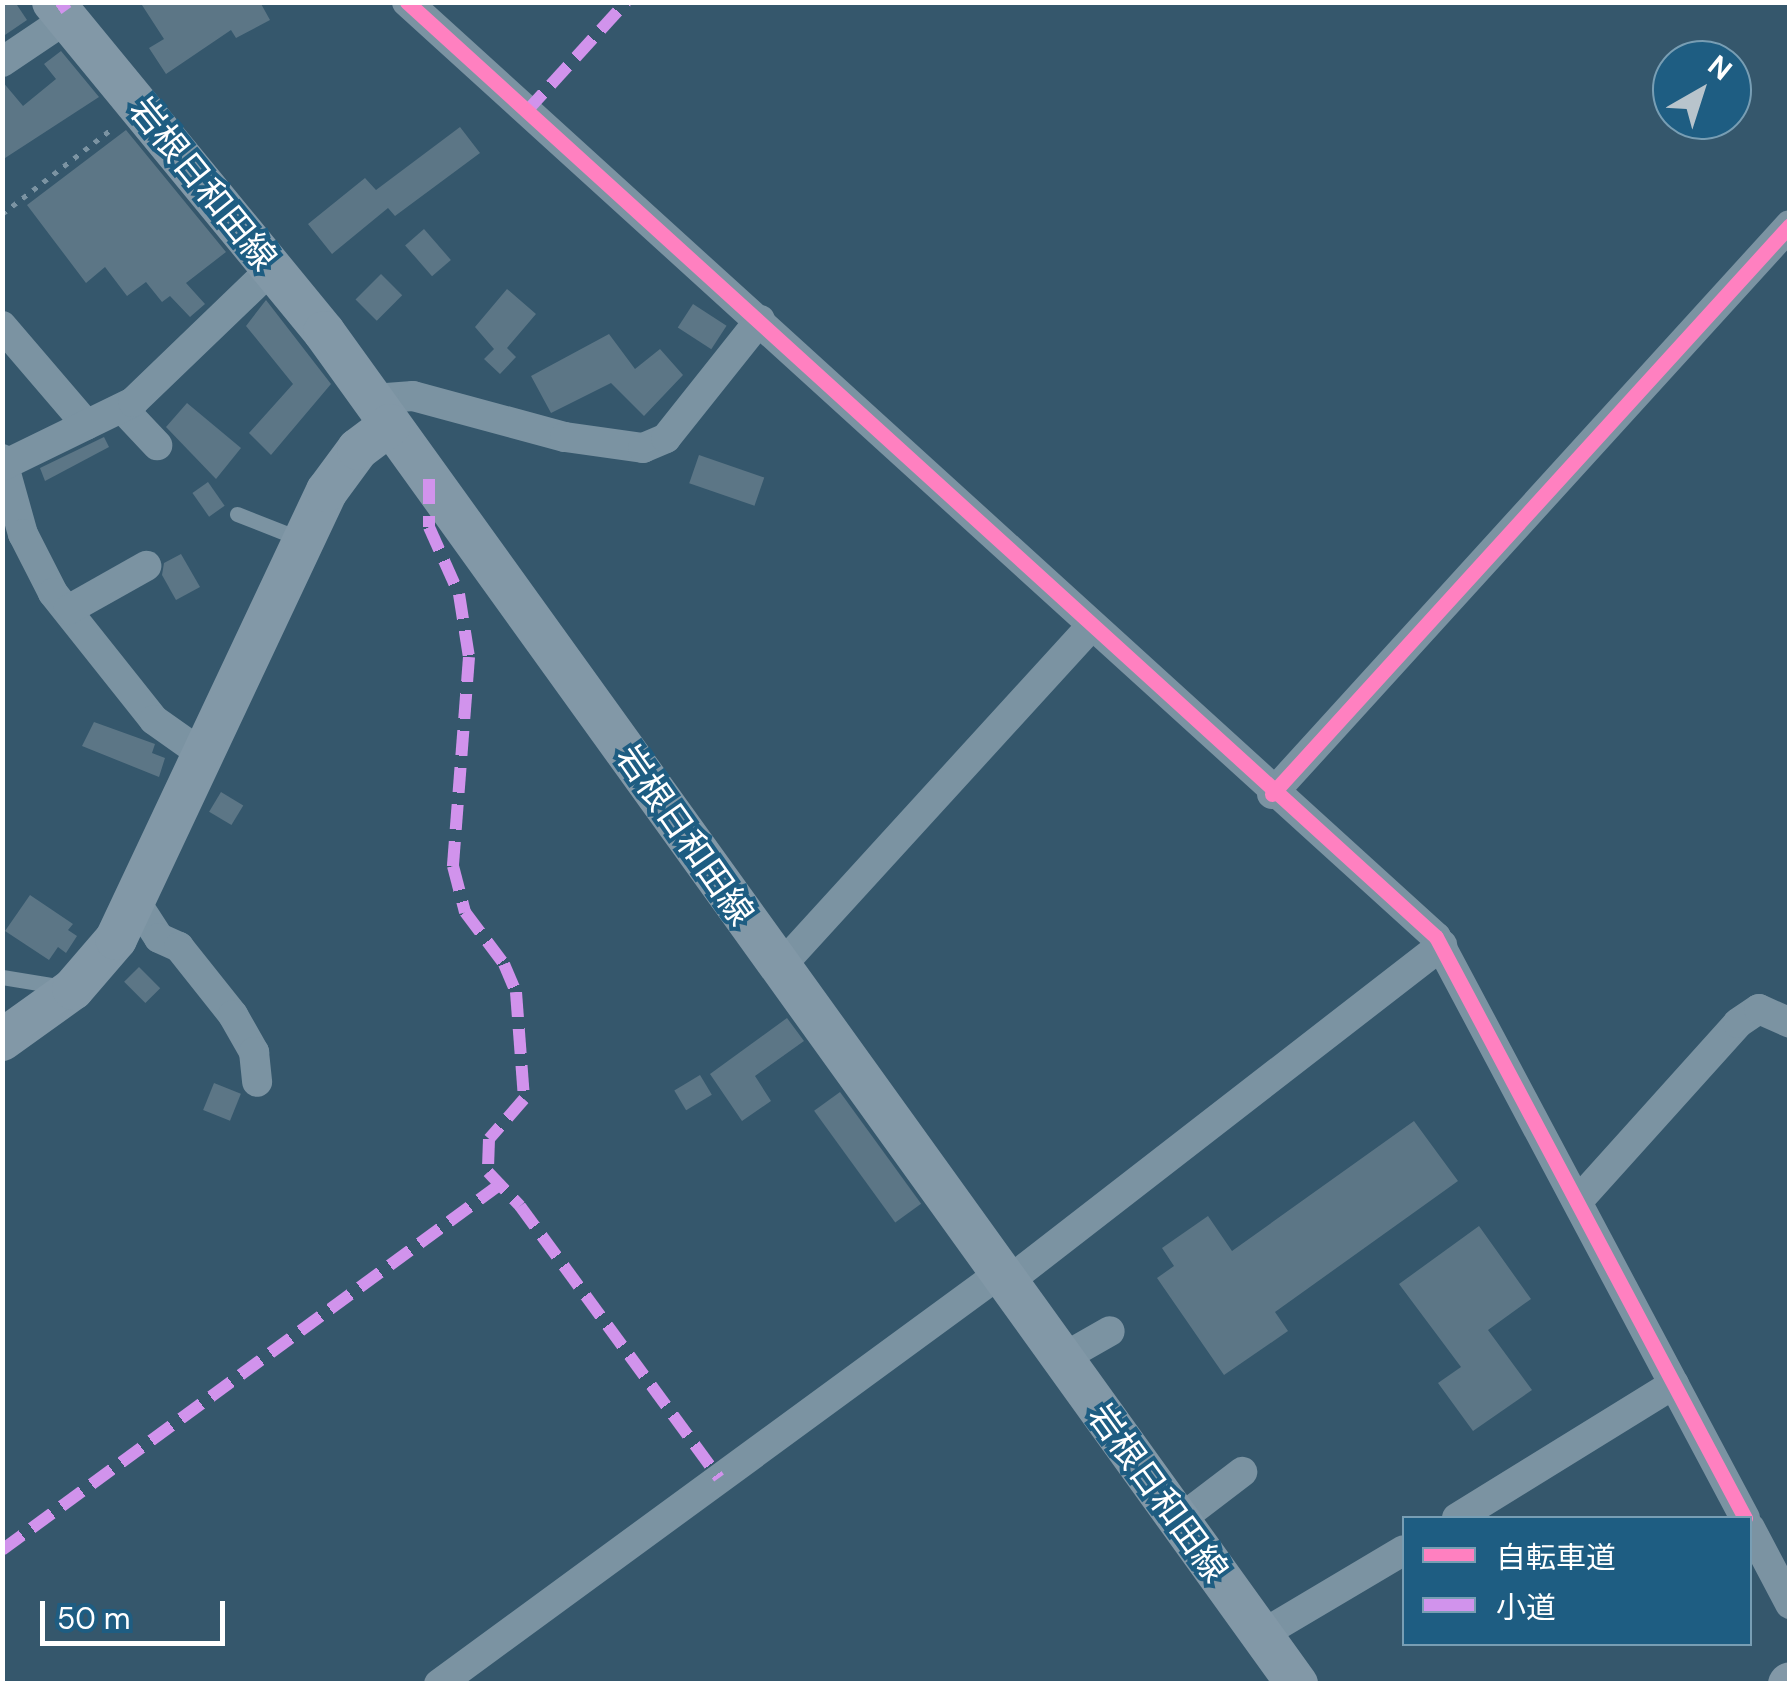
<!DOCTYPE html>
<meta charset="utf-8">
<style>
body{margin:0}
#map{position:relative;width:1792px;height:1686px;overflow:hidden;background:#35576c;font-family:"DM Sans","Noto Sans JP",sans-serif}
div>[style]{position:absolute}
.building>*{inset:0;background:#5c7686;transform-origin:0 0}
.path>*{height:5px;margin-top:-2.5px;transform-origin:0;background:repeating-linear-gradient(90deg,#7b93a2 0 5px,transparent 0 13px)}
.lane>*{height:15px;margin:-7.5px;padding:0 7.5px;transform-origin:7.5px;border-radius:7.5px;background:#7b93a2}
.street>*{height:30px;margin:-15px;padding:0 15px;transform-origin:15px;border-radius:15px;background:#7b93a2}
.secondary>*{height:42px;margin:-21px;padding:0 21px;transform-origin:21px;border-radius:21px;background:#8298a7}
.quiet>*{height:12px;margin-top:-6px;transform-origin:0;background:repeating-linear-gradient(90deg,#d193ec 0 25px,transparent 0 37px)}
.cycleway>*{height:15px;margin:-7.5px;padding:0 7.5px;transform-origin:7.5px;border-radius:7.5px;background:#ff80c0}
span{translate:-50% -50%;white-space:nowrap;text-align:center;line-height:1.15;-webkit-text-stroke:8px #1e5d82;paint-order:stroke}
.street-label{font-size:35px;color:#fff}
.frame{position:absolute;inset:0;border:5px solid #fff;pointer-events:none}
.legend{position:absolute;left:1402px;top:1516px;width:350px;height:130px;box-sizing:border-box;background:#1e5d82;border:2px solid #789eb4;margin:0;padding:12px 18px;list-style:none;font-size:30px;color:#fff}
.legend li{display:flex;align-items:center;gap:20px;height:50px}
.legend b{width:50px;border:2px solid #789eb4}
.north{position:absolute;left:1652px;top:40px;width:100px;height:100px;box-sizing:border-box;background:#1e5d82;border:2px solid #789eb4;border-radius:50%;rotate:39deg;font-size:28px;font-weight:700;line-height:40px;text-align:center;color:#fff}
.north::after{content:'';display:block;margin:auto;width:35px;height:45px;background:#b8c4cc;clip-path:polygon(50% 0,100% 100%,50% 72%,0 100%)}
.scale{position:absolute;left:40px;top:1601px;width:185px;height:45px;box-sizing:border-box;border:5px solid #fff;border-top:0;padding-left:12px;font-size:30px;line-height:35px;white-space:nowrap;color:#fff;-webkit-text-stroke:8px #1e5d82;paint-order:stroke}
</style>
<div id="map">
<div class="building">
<div style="clip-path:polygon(2px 2px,15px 2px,27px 20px,2px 37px)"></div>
<div style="clip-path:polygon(140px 2px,260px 2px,270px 20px,236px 38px,231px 30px,166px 74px,149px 48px,164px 39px)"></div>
<div style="clip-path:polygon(61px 51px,99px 97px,2px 160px,2px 81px,23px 106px,56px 79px,44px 64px)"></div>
<div style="clip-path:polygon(460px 127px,480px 153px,395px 216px,388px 208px,332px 254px,308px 224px,365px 178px,376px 190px)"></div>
<div style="clip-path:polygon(126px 130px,226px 252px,186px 283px,205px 304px,190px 317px,170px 296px,162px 302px,146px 282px,127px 296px,105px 267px,86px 283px,27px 205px)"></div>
<div style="left:424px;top:229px;width:41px;height:25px;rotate:49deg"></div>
<div style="left:381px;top:274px;width:30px;height:36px;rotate:45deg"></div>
<div style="clip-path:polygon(507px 289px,536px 314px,507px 348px,516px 357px,500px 374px,484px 359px,494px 349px,475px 327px)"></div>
<div style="clip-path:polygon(266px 300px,331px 384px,271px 455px,249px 433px,293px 384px,246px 326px)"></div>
<div style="left:693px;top:304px;width:40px;height:28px;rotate:33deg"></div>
<div style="clip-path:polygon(609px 334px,635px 369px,660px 349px,683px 375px,644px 416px,611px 383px,551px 413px,531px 376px)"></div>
<div style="clip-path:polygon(187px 403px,241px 448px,216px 479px,166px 427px)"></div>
<div style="clip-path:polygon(104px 437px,109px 447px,45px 481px,40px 468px)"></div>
<div style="left:699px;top:455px;width:69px;height:30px;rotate:19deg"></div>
<div style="left:208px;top:482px;width:29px;height:19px;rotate:55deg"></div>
<div style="clip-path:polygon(181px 554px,200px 587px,176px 600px,162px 575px,164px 563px)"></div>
<div style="clip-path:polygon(94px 722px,155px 744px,152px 753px,165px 758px,159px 777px,82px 746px)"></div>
<div style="left:221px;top:792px;width:26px;height:23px;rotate:31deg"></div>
<div style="clip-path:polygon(30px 895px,73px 924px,68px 930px,77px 936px,66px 953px,58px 947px,49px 960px,5px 931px)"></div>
<div style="left:139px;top:967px;width:30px;height:21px;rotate:45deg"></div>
<div style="clip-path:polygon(787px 1018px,804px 1041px,755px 1076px,771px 1101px,742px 1121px,710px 1074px)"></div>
<div style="left:700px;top:1075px;width:23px;height:30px;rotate:59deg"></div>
<div style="left:214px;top:1083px;width:29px;height:29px;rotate:22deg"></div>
<div style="left:840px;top:1092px;width:138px;height:32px;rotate:54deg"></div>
<div style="clip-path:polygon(1414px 1121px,1458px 1181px,1275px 1312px,1288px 1331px,1224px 1375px,1157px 1278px,1174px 1266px,1162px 1248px,1208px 1216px,1232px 1251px)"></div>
<div style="clip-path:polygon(1479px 1226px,1531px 1299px,1488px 1330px,1532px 1390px,1473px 1431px,1438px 1383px,1461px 1367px,1399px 1284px)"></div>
</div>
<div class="path">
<div style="left:2px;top:214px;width:142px;rotate:-37.8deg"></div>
</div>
<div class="lane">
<div style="left:237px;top:514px;width:71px;rotate:21.5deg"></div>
<div style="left:2px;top:977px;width:62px;rotate:9.3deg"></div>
</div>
<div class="street">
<div style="left:407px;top:2px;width:1390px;rotate:42.26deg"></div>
<div style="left:1436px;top:937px;width:658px;rotate:61.99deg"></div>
<div style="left:2px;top:62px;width:77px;rotate:-33.9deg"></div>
<div style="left:2px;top:326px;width:130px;rotate:49.4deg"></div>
<div style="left:373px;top:399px;width:40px;rotate:-4.3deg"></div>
<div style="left:413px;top:396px;width:157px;rotate:15.1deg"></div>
<div style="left:565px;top:437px;width:79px;rotate:8deg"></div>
<div style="left:643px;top:448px;width:25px;rotate:-23deg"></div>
<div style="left:666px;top:438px;width:151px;rotate:-51.5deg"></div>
<div style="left:123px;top:409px;width:50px;rotate:46.6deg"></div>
<div style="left:2px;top:459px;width:78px;rotate:74.4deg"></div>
<div style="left:23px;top:534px;width:66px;rotate:63deg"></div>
<div style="left:53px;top:593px;width:162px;rotate:51.5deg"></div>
<div style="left:154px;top:720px;width:59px;rotate:35.3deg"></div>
<div style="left:2px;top:466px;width:146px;rotate:-26deg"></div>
<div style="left:133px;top:402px;width:192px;rotate:-43.9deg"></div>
<div style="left:68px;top:610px;width:90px;rotate:-29.4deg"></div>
<div style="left:1272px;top:794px;width:769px;rotate:-47.69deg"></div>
<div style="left:135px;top:901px;width:44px;rotate:57deg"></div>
<div style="left:159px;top:938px;width:22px;rotate:24deg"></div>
<div style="left:179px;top:947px;width:87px;rotate:51.5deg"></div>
<div style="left:233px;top:1015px;width:43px;rotate:60.4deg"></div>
<div style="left:254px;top:1052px;width:30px;rotate:84deg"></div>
<div style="left:779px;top:968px;width:462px;rotate:-47.6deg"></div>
<div style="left:1578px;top:1201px;width:239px;rotate:-48deg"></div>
<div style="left:1738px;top:1023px;width:25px;rotate:-34deg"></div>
<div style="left:1759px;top:1009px;width:34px;rotate:24deg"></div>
<div style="left:1006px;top:1283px;width:552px;rotate:-37.78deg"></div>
<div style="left:1061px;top:1359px;width:56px;rotate:-29.7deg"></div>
<div style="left:1457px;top:1518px;width:255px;rotate:-31.7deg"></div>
<div style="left:1178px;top:1521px;width:81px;rotate:-37.4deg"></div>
<div style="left:1750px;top:1528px;width:86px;rotate:62.2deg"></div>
<div style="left:1261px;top:1635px;width:166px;rotate:-30.7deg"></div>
<div style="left:439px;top:1684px;width:694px;rotate:-36.21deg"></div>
</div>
<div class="secondary">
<div style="left:53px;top:2px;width:427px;rotate:50.6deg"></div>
<div style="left:324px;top:332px;width:1666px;rotate:54.26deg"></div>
<div style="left:2px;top:1040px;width:87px;rotate:-35.7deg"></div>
<div style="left:73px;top:989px;width:66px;rotate:-49.3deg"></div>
<div style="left:116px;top:939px;width:495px;rotate:-64.8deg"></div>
<div style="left:327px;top:491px;width:52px;rotate:-53.6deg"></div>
<div style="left:358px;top:449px;width:40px;rotate:-37deg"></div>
<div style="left:1789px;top:1684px;width:1px;rotate:-45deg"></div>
</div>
<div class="quiet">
<div style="left:58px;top:9px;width:12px;rotate:-35deg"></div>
<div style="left:526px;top:112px;width:149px;rotate:-47.7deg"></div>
<div style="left:429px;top:479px;width:48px;rotate:90deg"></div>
<div style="left:429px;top:527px;width:73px;rotate:65.9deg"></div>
<div style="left:459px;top:594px;width:64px;rotate:81deg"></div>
<div style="left:469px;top:657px;width:210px;rotate:94.4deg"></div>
<div style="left:453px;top:866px;width:48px;rotate:75.4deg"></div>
<div style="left:465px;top:912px;width:65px;rotate:53.1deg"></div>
<div style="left:504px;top:964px;width:30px;rotate:67deg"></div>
<div style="left:516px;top:992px;width:107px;rotate:85.7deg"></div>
<div style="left:524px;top:1099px;width:53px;rotate:131.2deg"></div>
<div style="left:489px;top:1139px;width:33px;rotate:92deg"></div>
<div style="left:488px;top:1172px;width:47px;rotate:46.7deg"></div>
<div style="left:520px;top:1206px;width:337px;rotate:53.8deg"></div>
<div style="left:2px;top:1550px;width:617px;rotate:-36.29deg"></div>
</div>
<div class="cycleway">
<div style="left:407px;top:2px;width:1390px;rotate:42.26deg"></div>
<div style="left:1436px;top:937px;width:658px;rotate:61.99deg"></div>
<div style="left:1272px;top:794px;width:769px;rotate:-47.69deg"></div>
</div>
<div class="street-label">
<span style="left:203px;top:184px;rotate:51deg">岩根日和田線</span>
<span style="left:685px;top:835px;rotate:55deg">岩根日和田線</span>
<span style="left:1158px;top:1493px;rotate:54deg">岩根日和田線</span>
</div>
<div class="frame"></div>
<ul class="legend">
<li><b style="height:12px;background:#ff80c0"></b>自転車道</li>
<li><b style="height:12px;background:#d193ec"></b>小道</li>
</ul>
<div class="north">N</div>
<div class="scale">50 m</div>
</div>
